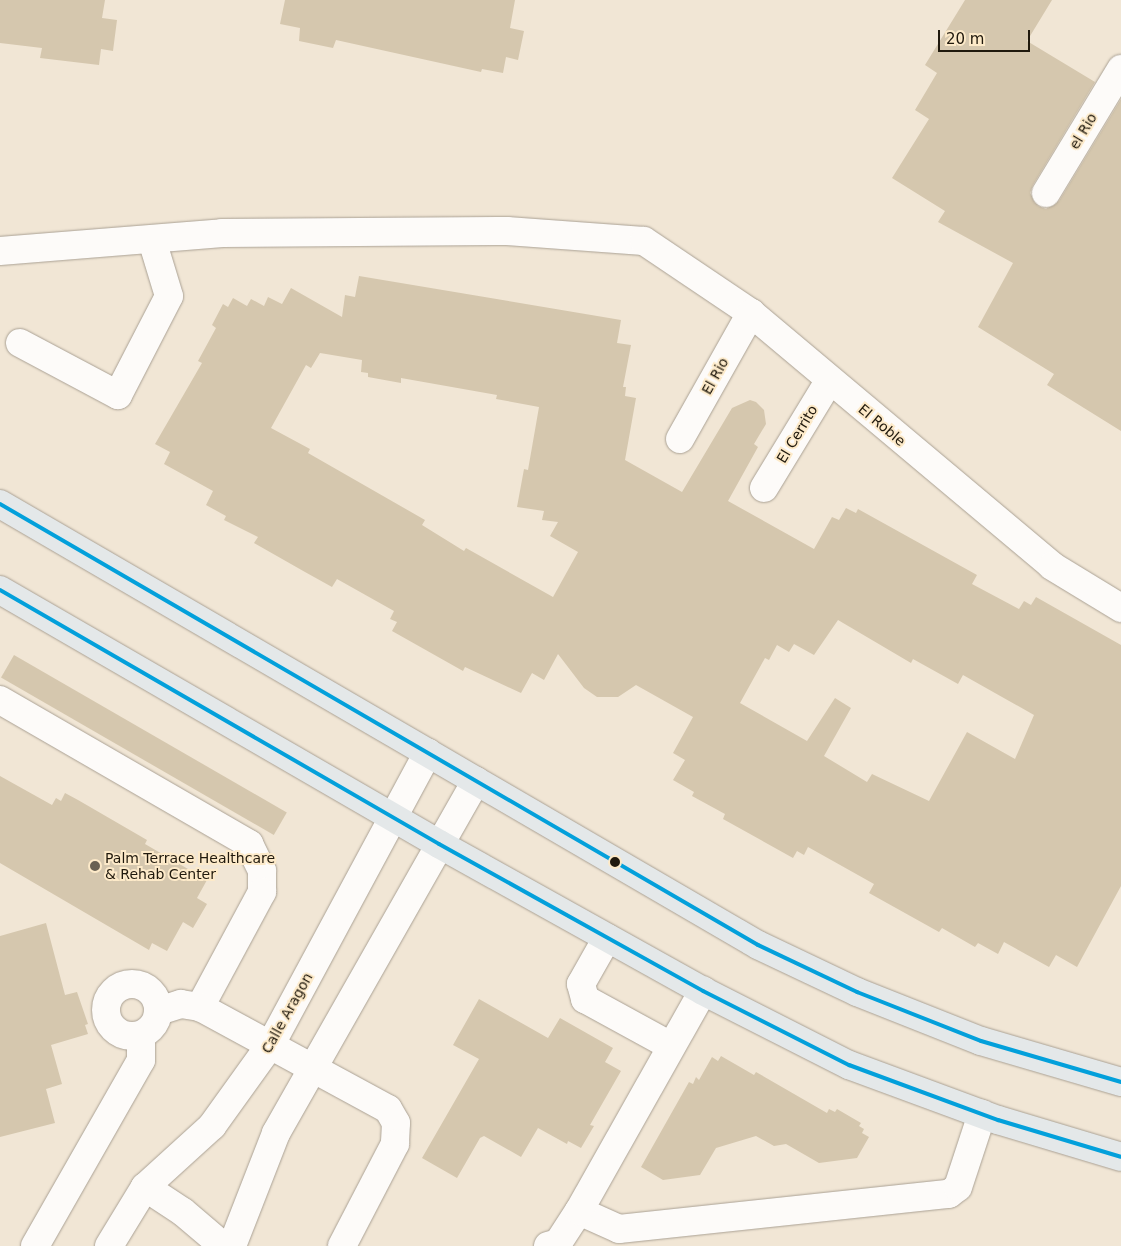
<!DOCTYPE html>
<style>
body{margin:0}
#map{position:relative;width:1121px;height:1246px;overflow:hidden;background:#f1e6d5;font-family:"DejaVu Sans",sans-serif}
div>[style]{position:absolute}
.building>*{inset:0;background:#d5c7ae;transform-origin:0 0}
.roads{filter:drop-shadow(0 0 1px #aaa194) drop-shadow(0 0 1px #aaa194)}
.minor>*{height:28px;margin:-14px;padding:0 14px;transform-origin:14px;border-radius:14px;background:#fdfbf9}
.minor>.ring{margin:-14px;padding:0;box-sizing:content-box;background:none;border:28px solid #fdfbf9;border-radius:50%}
.major>*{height:28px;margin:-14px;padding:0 14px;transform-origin:14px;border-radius:14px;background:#e4e8e9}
.bus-1>*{height:4px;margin:-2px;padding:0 2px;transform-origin:2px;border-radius:2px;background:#03a0db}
.dots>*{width:14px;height:14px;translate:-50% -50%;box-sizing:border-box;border:2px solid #fdeac9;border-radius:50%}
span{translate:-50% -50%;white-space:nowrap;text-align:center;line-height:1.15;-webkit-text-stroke:4px #fdeac9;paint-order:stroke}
.street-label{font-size:14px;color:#20190d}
.poi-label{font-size:14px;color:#20190d}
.left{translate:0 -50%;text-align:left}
.scale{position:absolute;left:938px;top:30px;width:92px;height:22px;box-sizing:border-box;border:2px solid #20190d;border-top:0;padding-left:6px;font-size:15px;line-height:18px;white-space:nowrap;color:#20190d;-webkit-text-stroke:4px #fdeac9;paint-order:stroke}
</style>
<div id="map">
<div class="building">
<div style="clip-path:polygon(0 0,105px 0,102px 18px,117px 20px,113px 51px,101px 49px,99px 65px,40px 58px,42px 48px,0 43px)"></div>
<div style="clip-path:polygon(285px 0,515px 0,510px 28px,524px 31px,518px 60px,506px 57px,503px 73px,482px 69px,481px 72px,336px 40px,333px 48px,299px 41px,300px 28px,280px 24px)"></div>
<div style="clip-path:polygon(965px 0,1052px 0,1027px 41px,1095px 82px,1033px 185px,1030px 193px,1038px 206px,1046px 209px,1059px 201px,1121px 99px,1121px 431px,1047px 385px,1054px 374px,978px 327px,1013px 263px,938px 222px,945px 211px,892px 178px,929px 119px,915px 110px,937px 73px,925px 65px)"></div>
<div style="clip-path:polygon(evenodd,359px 276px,621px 320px,617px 343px,631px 345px,623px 387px,626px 387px,625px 396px,636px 398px,625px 460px,682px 492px,732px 408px,750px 400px,756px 402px,764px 410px,766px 424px,754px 444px,758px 447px,728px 501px,814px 549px,832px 517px,839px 520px,846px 508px,856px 513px,858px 509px,977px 575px,972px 584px,1019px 609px,1024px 601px,1031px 605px,1036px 597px,1121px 645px,1121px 886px,1077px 967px,1056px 955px,1049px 967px,1004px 942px,998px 954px,978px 943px,975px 947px,942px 928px,939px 932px,869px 893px,874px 884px,808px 847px,804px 855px,797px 851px,793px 858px,723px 819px,725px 814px,692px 796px,694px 792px,673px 780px,685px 760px,673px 753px,693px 717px,636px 685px,618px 697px,597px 697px,584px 688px,558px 654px,544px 680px,532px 673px,521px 693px,465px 667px,463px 671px,392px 631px,397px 622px,390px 619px,394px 611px,337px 579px,332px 587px,305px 572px,254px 543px,258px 537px,224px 520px,226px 516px,206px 505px,213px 491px,164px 464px,170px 452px,155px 444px,202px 363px,198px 361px,216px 328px,212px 325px,223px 304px,228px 307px,233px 298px,247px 306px,251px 299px,264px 306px,268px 297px,282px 304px,291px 288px,342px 317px,345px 295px,355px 297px,359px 276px,320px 353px,362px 360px,361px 372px,368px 373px,368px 377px,401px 383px,401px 378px,497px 395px,496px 399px,539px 407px,528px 470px,524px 469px,517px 507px,544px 511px,542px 520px,558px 522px,550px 536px,578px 552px,553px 597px,466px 548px,464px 551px,422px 525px,425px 520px,308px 453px,310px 449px,271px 428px,306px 365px,311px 368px,320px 353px,359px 276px,838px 620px,911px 663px,913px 659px,958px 684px,963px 675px,1034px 715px,1015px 759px,967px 732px,929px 801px,872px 774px,867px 782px,824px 756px,851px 708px,835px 698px,807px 741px,740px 703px,765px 658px,769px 660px,777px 645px,789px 652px,794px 644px,814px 655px,838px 620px)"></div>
<div style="left:14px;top:655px;width:315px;height:26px;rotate:30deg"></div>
<div style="clip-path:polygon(0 776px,52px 805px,56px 798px,61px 801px,65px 793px,78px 800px,147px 840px,145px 844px,207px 880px,197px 898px,207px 904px,193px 928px,183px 922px,167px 951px,152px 943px,149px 950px,0 863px)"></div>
<div style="clip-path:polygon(46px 923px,65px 995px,77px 992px,88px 1024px,85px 1025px,88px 1034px,51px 1045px,62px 1084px,46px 1089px,55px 1123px,0 1137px,0 936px)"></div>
<div style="clip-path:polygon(479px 999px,548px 1038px,560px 1018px,613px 1048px,605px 1062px,621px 1071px,590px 1125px,594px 1126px,581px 1148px,568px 1141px,567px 1144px,538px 1128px,521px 1157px,484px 1136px,480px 1138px,457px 1178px,422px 1158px,479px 1059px,453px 1045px)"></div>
<div style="clip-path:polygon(721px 1056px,754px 1075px,756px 1072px,827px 1113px,829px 1109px,835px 1112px,837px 1109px,861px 1123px,859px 1126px,864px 1129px,862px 1133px,869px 1137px,857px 1158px,819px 1163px,786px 1144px,774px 1146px,756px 1136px,716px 1148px,700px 1175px,663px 1180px,641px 1167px,689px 1082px,693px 1084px,696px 1077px,699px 1080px,712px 1057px,718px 1061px)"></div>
</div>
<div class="roads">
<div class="minor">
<div style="left:1046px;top:193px;width:145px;rotate:-58.8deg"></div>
<div style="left:0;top:251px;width:223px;rotate:-4.6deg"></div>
<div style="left:222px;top:233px;width:285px;rotate:-0.4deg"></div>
<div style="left:507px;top:231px;width:137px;rotate:4.2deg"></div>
<div style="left:644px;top:241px;width:129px;rotate:33.9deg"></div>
<div style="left:751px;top:313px;width:393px;rotate:40deg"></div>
<div style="left:1052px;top:566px;width:81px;rotate:31.3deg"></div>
<div style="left:20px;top:343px;width:111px;rotate:28deg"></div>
<div style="left:118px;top:395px;width:111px;rotate:-62.7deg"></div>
<div style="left:169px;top:296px;width:59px;rotate:-106.9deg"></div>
<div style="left:680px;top:439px;width:145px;rotate:-60.6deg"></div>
<div style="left:764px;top:488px;width:125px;rotate:-58.7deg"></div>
<div style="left:0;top:700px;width:288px;rotate:30deg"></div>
<div style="left:249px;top:844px;width:30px;rotate:64deg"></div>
<div style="left:262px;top:871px;width:21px;rotate:90deg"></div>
<div style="left:262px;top:892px;width:131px;rotate:118.3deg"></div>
<div style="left:607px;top:938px;width:53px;rotate:119.5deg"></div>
<div style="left:581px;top:984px;width:16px;rotate:75deg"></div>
<div style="left:585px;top:999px;width:98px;rotate:28.7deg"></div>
<div class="ring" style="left:106px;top:984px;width:24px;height:24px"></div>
<div style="left:159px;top:1011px;width:23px;rotate:-18deg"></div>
<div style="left:181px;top:1004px;width:19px;rotate:9deg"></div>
<div style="left:200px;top:1007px;width:214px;rotate:28.5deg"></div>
<div style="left:388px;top:1109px;width:16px;rotate:60deg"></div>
<div style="left:396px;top:1123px;width:21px;rotate:93deg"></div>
<div style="left:395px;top:1144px;width:115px;rotate:117.5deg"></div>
<div style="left:145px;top:1187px;width:45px;rotate:33.3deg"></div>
<div style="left:183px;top:1212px;width:52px;rotate:40.4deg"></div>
<div style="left:579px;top:1211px;width:44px;rotate:24.2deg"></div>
<div style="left:619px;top:1229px;width:332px;rotate:-6.1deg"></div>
<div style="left:949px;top:1194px;width:11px;rotate:-38deg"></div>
<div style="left:958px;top:1187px;width:77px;rotate:-71.8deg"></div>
<div style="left:35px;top:1246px;width:214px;rotate:-60.3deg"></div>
<div style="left:141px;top:1060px;width:25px;rotate:-90deg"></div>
<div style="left:109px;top:1246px;width:69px;rotate:-58.6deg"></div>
<div style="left:145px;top:1187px;width:91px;rotate:-42.3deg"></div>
<div style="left:212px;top:1126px;width:101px;rotate:-54.3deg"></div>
<div style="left:271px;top:1044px;width:331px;rotate:-61.7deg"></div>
<div style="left:232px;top:1246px;width:121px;rotate:-68.7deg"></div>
<div style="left:276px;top:1133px;width:405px;rotate:-60.4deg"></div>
<div style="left:548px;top:1246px;width:10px;rotate:-17deg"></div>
<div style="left:558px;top:1243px;width:38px;rotate:-57deg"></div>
<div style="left:579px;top:1211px;width:253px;rotate:-60.6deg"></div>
</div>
<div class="major">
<div style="left:0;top:504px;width:877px;rotate:30.19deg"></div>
<div style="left:758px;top:945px;width:110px;rotate:25.4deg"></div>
<div style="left:857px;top:992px;width:133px;rotate:21.6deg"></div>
<div style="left:981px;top:1041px;width:146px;rotate:16.3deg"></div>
<div style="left:0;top:590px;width:507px;rotate:30.05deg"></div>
<div style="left:439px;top:844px;width:302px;rotate:29.1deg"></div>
<div style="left:703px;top:991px;width:164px;rotate:26.9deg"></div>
<div style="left:849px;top:1065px;width:159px;rotate:20.3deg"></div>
<div style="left:998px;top:1120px;width:128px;rotate:16.7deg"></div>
</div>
</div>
<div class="bus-1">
<div style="left:0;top:504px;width:877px;rotate:30.19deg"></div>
<div style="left:758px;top:945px;width:110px;rotate:25.4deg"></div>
<div style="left:857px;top:992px;width:133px;rotate:21.6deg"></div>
<div style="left:981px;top:1041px;width:146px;rotate:16.3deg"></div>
<div style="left:0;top:590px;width:507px;rotate:30.05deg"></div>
<div style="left:439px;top:844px;width:302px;rotate:29.1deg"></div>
<div style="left:703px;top:991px;width:164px;rotate:26.9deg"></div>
<div style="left:849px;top:1065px;width:159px;rotate:20.3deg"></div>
<div style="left:998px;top:1120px;width:128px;rotate:16.7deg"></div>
</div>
<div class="dots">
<div style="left:615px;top:862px;background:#20190d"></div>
<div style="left:95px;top:866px;background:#696153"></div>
</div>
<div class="street-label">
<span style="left:1083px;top:131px;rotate:-59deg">el Rio</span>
<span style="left:715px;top:376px;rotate:-61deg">El Rio</span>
<span style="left:882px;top:425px;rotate:40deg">El Roble</span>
<span style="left:797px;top:434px;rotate:-59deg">El Cerrito</span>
<span style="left:287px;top:1013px;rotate:-61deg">Calle Aragon</span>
</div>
<div class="poi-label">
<span class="left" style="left:105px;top:866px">Palm Terrace Healthcare<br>&amp; Rehab Center</span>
</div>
<div class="scale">20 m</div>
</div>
